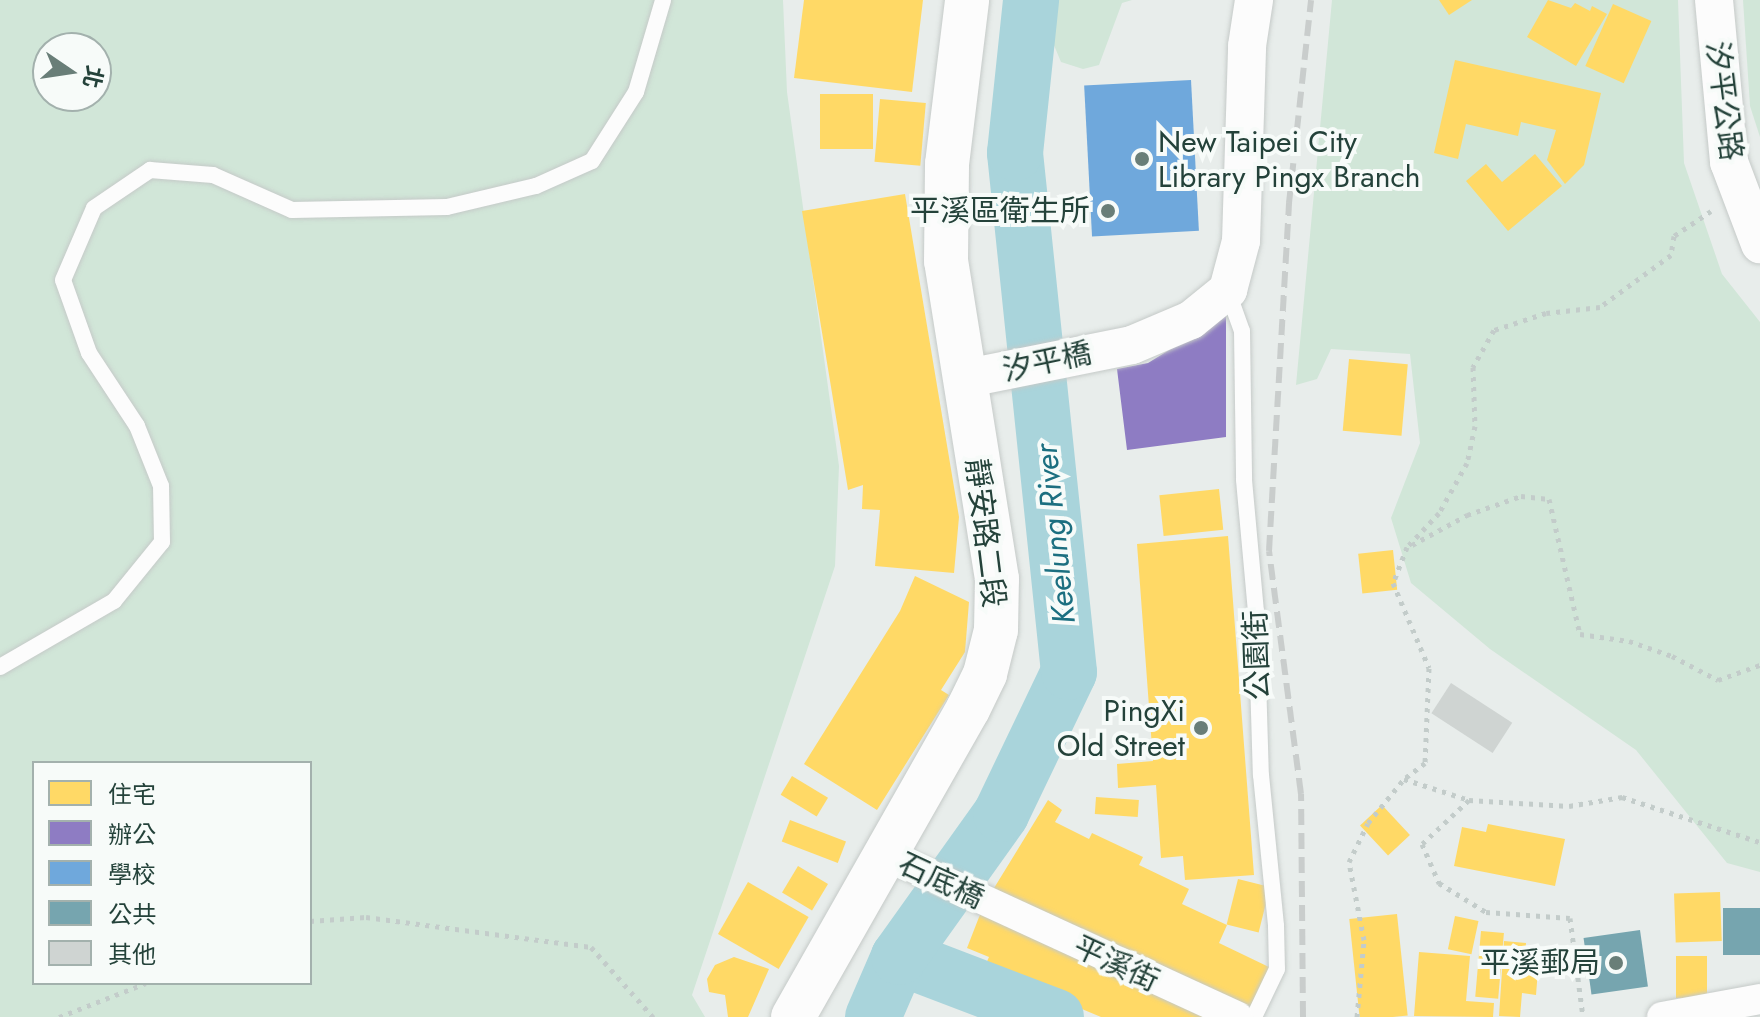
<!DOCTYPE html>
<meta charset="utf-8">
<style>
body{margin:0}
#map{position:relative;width:1760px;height:1017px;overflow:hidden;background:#e8edeb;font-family:Jost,"Noto Sans TC",sans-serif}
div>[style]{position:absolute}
.green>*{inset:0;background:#d1e6d8}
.homes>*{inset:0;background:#ffd966;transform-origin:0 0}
.offices>*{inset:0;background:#8e7cc3}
.schools>*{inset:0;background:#6fa8dc;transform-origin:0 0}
.public>*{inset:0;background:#76a5af;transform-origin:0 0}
.river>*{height:56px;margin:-28px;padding:0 28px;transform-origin:28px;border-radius:28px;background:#a9d4db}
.building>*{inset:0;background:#cfd4d2;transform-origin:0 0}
.path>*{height:5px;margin-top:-2.5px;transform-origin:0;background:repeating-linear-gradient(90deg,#c3ccca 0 4px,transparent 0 10px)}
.roads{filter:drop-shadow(0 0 2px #c5cac8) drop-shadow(0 0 2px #c5cac8)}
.service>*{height:16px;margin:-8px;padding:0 8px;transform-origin:8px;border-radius:8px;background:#fcfcfc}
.minor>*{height:30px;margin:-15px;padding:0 15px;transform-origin:15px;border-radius:15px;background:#fcfcfc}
.tertiary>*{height:38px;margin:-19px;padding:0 19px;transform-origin:19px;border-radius:19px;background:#fcfcfc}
.secondary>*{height:44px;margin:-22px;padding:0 22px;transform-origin:22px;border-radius:22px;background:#fcfcfc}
.rail>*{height:6px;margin-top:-3px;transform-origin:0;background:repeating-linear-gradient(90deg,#c9cdcc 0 16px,transparent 0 24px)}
.dots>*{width:22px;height:22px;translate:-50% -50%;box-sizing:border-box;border:4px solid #f7fbf9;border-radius:50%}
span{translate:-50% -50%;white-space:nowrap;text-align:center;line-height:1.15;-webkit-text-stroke:8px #f7fbf9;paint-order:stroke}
.street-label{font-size:30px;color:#24423a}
.poi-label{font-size:30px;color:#24423a}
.left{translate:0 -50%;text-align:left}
.right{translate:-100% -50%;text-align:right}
.water-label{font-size:32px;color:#1c6f80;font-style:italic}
.legend{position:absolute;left:32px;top:761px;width:280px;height:224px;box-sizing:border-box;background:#f7fbf9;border:2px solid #a3b1ad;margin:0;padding:10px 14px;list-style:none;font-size:24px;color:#24423a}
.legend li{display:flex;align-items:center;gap:16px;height:40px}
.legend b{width:40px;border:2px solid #a3b1ad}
.north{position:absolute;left:32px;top:32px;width:80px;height:80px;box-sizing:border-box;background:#f7fbf9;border:2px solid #a3b1ad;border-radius:50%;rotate:103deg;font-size:22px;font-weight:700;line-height:32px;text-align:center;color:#24423a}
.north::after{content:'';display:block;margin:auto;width:28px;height:36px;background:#697e78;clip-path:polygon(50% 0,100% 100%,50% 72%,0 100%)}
</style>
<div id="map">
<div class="green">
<div style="clip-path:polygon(evenodd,0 0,783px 0,787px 92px,839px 466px,835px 566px,692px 995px,705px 1017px,0 1017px,0 0,48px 48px,96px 48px,96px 96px,48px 96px,48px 48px,0 0,34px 763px,310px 763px,310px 983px,34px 983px,34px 763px)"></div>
<div style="clip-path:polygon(1053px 0,1132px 0,1122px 3px,1099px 65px,1083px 69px,1061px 62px,1051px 38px)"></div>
<div style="clip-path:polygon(1332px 0,1678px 0,1684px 163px,1722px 274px,1760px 322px,1760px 872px,1727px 863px,1636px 750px,1490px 649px,1411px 583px,1391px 518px,1420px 443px,1410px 354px,1331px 349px,1317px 379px,1296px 385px)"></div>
<div style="clip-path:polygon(1743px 0,1760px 0,1760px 137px,1750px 106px)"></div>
</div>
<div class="homes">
<div style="clip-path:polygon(804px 0,923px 0,912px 92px,794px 78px)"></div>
<div style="clip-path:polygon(1439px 0,1472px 0,1449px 15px)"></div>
<div style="clip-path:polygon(1548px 0,1571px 8px,1575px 3px,1590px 11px,1592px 6px,1607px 14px,1576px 66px,1527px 37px)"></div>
<div style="left:1613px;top:4px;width:42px;height:68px;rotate:24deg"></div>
<div style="clip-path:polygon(1455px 60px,1601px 93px,1584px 165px,1565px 184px,1547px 160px,1556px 130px,1521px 122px,1518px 136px,1466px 124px,1458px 159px,1434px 153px)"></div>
<div style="left:820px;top:94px;width:53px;height:55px"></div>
<div style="left:880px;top:99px;width:46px;height:63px;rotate:5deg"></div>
<div style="clip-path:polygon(1535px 154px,1562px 186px,1508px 231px,1466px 181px,1486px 164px,1502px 182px)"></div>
<div style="clip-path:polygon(905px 194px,959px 517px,954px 573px,875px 566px,880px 510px,862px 509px,863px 485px,848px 490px,802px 211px)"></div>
<div style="left:1349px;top:359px;width:59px;height:72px;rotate:5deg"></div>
<div style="left:1219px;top:489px;width:41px;height:60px;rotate:84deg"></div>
<div style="clip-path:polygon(1228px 536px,1254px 875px,1185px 880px,1183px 856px,1161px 858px,1156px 785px,1118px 788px,1117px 764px,1153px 761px,1137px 544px)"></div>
<div style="left:1393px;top:550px;width:40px;height:35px;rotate:84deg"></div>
<div style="clip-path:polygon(915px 576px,969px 602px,965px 652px,941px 690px,949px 695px,877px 810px,804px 764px,900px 611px)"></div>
<div style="left:792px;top:776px;width:42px;height:22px;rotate:31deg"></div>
<div style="left:1096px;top:797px;width:43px;height:17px;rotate:4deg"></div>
<div style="clip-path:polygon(1048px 800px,1062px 810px,1055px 822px,1089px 839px,1092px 833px,1143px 857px,1139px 865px,1189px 889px,1182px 904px,1227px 925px,1219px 943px,1271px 968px,1247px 1017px,991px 893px)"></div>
<div style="left:1382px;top:805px;width:41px;height:30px;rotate:47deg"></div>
<div style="left:790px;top:820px;width:60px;height:23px;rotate:21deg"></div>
<div style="clip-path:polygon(1488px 824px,1565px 839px,1555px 886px,1454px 866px,1462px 827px,1486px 832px)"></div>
<div style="left:798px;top:866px;width:35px;height:31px;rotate:31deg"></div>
<div style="left:1238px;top:879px;width:33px;height:47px;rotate:14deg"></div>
<div style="left:748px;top:882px;width:70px;height:60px;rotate:30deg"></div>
<div style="left:1720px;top:892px;width:49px;height:46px;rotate:88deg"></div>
<div style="clip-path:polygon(981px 912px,1234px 1017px,1101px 1017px,984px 968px,989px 957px,967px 948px)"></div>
<div style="left:1397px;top:914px;width:102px;height:48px;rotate:84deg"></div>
<div style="left:1455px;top:916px;width:24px;height:34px;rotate:12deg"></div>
<div style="left:1481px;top:931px;width:23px;height:66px;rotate:5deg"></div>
<div style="clip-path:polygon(1504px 941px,1526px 943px,1525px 956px,1539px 957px,1536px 995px,1522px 993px,1520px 1017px,1499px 1016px)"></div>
<div style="clip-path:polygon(1419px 952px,1470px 956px,1466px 1001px,1494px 1003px,1493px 1017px,1414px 1016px)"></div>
<div style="left:1676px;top:956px;width:31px;height:42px"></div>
<div style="clip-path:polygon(734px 957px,769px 969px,748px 1017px,728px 1017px,725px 995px,709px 992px,707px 979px,715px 965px)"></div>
</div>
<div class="offices">
<div style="clip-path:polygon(1226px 315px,1226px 437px,1127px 450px,1117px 369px,1148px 363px)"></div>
</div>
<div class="schools">
<div style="left:1191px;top:80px;width:151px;height:107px;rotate:87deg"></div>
</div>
<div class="public">
<div style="left:1760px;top:908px;width:47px;height:37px;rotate:90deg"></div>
<div style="left:1640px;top:930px;width:57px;height:57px;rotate:82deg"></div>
</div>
<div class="river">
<div style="left:899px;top:957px;width:168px;rotate:20.9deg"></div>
<div style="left:873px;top:1017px;width:65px;rotate:-66.6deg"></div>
<div style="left:899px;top:957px;width:176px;rotate:-54.5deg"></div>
<div style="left:1001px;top:814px;width:157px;rotate:-64.4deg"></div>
<div style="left:1069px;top:672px;width:522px;rotate:-95.94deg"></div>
<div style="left:1015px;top:153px;width:154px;rotate:-84deg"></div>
</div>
<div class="building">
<div style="left:1451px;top:683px;width:73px;height:36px;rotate:33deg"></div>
</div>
<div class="path">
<div style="left:1711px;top:211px;width:45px;rotate:146deg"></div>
<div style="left:1674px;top:236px;width:19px;rotate:99deg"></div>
<div style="left:1671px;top:255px;width:88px;rotate:143.8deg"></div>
<div style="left:1600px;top:307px;width:54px;rotate:173.7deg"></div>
<div style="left:1546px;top:313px;width:55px;rotate:161.9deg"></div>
<div style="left:1494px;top:330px;width:43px;rotate:119.6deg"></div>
<div style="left:1473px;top:367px;width:59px;rotate:88.1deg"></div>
<div style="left:1475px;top:426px;width:38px;rotate:102deg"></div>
<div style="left:1467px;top:463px;width:57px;rotate:119.2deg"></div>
<div style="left:1439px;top:513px;width:47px;rotate:133.3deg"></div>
<div style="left:1407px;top:547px;width:39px;rotate:111deg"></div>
<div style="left:1393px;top:583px;width:92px;rotate:67deg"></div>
<div style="left:1429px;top:668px;width:95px;rotate:92.4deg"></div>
<div style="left:1425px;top:763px;width:26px;rotate:143deg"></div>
<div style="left:1404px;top:779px;width:68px;rotate:17.9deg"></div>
<div style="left:1469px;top:800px;width:100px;rotate:3.4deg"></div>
<div style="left:1569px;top:806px;width:54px;rotate:-9.6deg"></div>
<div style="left:1622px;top:797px;width:145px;rotate:18.1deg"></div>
<div style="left:1412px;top:545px;width:63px;rotate:-28.6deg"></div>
<div style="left:1467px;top:515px;width:57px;rotate:-19.4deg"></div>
<div style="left:1521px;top:496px;width:28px;rotate:6deg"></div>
<div style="left:1549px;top:499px;width:139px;rotate:77.1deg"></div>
<div style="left:1580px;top:634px;width:49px;rotate:8.1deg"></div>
<div style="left:1629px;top:641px;width:46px;rotate:19.2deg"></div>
<div style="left:1672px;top:656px;width:52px;rotate:27.6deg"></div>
<div style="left:1718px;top:680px;width:45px;rotate:-19.7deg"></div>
<div style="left:1469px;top:800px;width:64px;rotate:136.9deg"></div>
<div style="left:1422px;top:844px;width:43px;rotate:66.4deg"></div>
<div style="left:1439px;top:883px;width:55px;rotate:31.7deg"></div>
<div style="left:1486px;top:912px;width:84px;rotate:4.1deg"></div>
<div style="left:1570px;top:918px;width:100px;rotate:82.5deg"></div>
<div style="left:310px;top:921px;width:56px;rotate:-4.1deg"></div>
<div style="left:366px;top:917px;width:227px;rotate:7.6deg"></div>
<div style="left:591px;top:947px;width:94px;rotate:48.5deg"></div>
<div style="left:59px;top:1017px;width:93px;rotate:-21.3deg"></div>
<div style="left:1357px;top:1017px;width:77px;rotate:-84.8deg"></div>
<div style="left:1364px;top:940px;width:79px;rotate:-100.9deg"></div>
<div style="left:1349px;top:862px;width:43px;rotate:-64deg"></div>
<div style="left:1368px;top:823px;width:57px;rotate:-50.7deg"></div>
</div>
<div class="roads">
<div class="service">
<div style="left:1228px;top:292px;width:41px;rotate:70.3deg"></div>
<div style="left:1242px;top:331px;width:149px;rotate:89.2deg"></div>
<div style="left:1244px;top:480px;width:132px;rotate:84.8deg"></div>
<div style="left:1256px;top:611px;width:164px;rotate:88.3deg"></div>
<div style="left:1261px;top:775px;width:152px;rotate:84.3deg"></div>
<div style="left:1276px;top:926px;width:43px;rotate:88.7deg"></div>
<div style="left:1277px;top:969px;width:53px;rotate:115.6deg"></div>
<div style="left:0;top:667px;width:132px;rotate:-30.1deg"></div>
<div style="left:114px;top:601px;width:76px;rotate:-50.9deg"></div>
<div style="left:162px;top:542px;width:56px;rotate:-91deg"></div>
<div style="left:161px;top:486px;width:65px;rotate:-111.8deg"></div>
<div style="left:137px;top:426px;width:87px;rotate:-123.3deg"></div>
<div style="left:89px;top:353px;width:77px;rotate:-109.6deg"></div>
<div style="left:63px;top:280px;width:78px;rotate:-66.7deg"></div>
<div style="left:94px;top:208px;width:68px;rotate:-34.2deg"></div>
<div style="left:150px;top:170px;width:63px;rotate:4.5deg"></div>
<div style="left:213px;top:175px;width:86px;rotate:23.9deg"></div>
<div style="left:292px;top:210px;width:155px;rotate:-1.1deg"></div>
<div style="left:447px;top:207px;width:91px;rotate:-13.3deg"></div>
<div style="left:536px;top:186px;width:61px;rotate:-24.1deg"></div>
<div style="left:592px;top:161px;width:82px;rotate:-57.5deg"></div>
<div style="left:636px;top:92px;width:96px;rotate:-73.6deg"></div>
</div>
<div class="minor">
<div style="left:886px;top:855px;width:387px;rotate:24.7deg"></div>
<div style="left:1662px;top:1017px;width:100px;rotate:-10.4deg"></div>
</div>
<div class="tertiary">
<div style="left:1714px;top:0;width:163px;rotate:84.7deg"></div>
<div style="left:1729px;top:162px;width:88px;rotate:69.3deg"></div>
<div style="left:963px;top:379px;width:172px;rotate:-11.4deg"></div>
<div style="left:1132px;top:345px;width:64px;rotate:-23deg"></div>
<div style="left:1191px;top:320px;width:48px;rotate:-39deg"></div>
<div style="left:1228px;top:290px;width:51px;rotate:-75.1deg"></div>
<div style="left:1241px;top:241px;width:195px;rotate:-88.2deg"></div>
<div style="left:1247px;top:46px;width:47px;rotate:-81.3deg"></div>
</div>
<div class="secondary">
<div style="left:793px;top:1017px;width:354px;rotate:-60.4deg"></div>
<div style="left:968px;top:709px;width:39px;rotate:-64deg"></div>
<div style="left:985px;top:674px;width:45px;rotate:-76deg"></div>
<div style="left:996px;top:630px;width:51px;rotate:-88.9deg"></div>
<div style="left:997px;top:579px;width:322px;rotate:-99.1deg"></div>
<div style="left:946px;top:261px;width:97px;rotate:-89.4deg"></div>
<div style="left:947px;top:164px;width:165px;rotate:-83deg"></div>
</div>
</div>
<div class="rail">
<div style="left:1303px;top:1017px;width:223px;rotate:-90.5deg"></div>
<div style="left:1301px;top:794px;width:245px;rotate:-97.5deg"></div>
<div style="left:1269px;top:551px;width:349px;rotate:-86.7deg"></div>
<div style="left:1289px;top:203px;width:204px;rotate:-83.8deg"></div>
</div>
<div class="dots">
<div style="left:1142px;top:159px;background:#697e78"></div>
<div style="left:1108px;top:211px;background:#697e78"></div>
<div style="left:1201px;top:728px;background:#697e78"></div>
<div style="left:1616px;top:963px;background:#697e78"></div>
</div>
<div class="street-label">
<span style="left:1724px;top:101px;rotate:83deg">汐平公路</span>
<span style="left:1047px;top:362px;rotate:-12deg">汐平橋</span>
<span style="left:985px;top:533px;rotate:83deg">靜安路二段</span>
<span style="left:1257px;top:655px;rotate:-92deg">公園街</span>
<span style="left:941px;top:881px;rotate:25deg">石底橋</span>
<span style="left:1116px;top:964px;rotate:25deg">平溪街</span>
</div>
<div class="poi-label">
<span class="left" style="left:1158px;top:159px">New Taipei City<br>Library Pingx Branch</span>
<span class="right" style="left:1090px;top:211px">平溪區衛生所</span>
<span class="right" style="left:1185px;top:728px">PingXi<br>Old Street</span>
<span class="right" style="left:1600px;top:963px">平溪郵局</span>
</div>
<div class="water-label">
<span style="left:1055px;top:534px;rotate:-96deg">Keelung River</span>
</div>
<ul class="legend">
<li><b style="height:22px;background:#ffd966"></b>住宅</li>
<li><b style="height:22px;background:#8e7cc3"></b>辦公</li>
<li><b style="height:22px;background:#6fa8dc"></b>學校</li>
<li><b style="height:22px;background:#76a5af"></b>公共</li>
<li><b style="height:22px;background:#cfd4d2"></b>其他</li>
</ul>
<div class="north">北</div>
</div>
